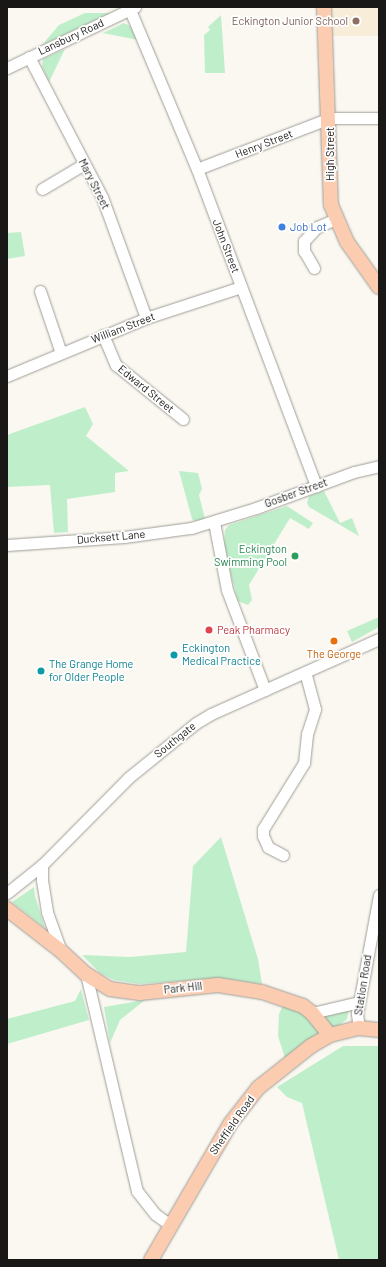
<!DOCTYPE html>
<style>
body{margin:0}
#map{position:relative;width:386px;height:1267px;overflow:hidden;background:#faf8f1;font-family:Barlow,sans-serif}
div>[style]{position:absolute}
.education>*{inset:0;background:#f8edd8;transform-origin:0 0}
.green>*{inset:0;background:#bfefca}
.roads{filter:drop-shadow(0 0 1px #9f9d96) drop-shadow(0 0 1px #9f9d96)}
.minor>*{height:11px;margin:-5.5px;padding:0 5.5px;transform-origin:5.5px;border-radius:5.5px;background:#fff}
.major>*{height:14px;margin:-7px;padding:0 7px;transform-origin:7px;border-radius:7px;background:#fcccb1}
.dots>*{width:11px;height:11px;translate:-50% -50%;box-sizing:border-box;border:2px solid #fff;border-radius:50%}
span{translate:-50% -50%;white-space:nowrap;text-align:center;line-height:1.15;-webkit-text-stroke:3.5px #fff;paint-order:stroke}
.education-label{font-size:11px;color:#785e54}
.right{translate:-100% -50%;text-align:right}
.street-label{font-size:11px;color:#191816}
.shop-label{font-size:11px;color:#366cbe}
.left{translate:0 -50%;text-align:left}
.leisure-label{font-size:11px;color:#27864d}
.health-label{font-size:11px;color:#be3a42}
.culture-label{font-size:11px;color:#0d838f}
.food-label{font-size:11px;color:#c56008}
.frame{position:absolute;inset:0;border:8px solid #191816;pointer-events:none}
</style>
<div id="map">
<div class="education">
<div style="left:332px;top:7px;width:47px;height:29px"></div>
</div>
<div class="green">
<div style="clip-path:polygon(85px 13px,110px 13px,42px 45px,59px 25px)"></div>
<div style="clip-path:polygon(221px 15px,225px 73px,205px 73px,204px 35px,210px 30px,208px 27px)"></div>
<div style="clip-path:polygon(124px 23px,130px 26px,138px 40px,103px 33px)"></div>
<div style="clip-path:polygon(65px 49px,49px 82px,42px 66px,43px 59px)"></div>
<div style="clip-path:polygon(21px 232px,25px 256px,7px 259px,7px 233px)"></div>
<div style="clip-path:polygon(85px 407px,93px 424px,86px 436px,129px 471px,115px 473px,115px 492px,67px 499px,68px 532px,54px 533px,50px 485px,7px 487px,7px 435px)"></div>
<div style="clip-path:polygon(179px 471px,198px 473px,202px 489px,199px 495px,205px 519px,194px 521px,192px 519px)"></div>
<div style="clip-path:polygon(324px 491px,340px 523px,352px 518px,359px 536px,309px 507px,307px 503px,309px 496px)"></div>
<div style="clip-path:polygon(287px 506px,313px 523px,309px 529px,290px 518px,249px 585px,252px 600px,248px 605px,238px 601px,224px 549px,225px 530px,229px 525px)"></div>
<div style="clip-path:polygon(379px 617px,379px 627px,352px 642px,347px 631px)"></div>
<div style="clip-path:polygon(221px 837px,258px 959px,262px 984px,220px 978px,139px 984px,114px 980px,100px 973px,82px 955px,130px 957px,186px 952px,193px 866px)"></div>
<div style="clip-path:polygon(34px 887px,35px 896px,45px 928px,12px 902px)"></div>
<div style="clip-path:polygon(81px 989px,89px 1020px,7px 1044px,7px 1019px,75px 1001px)"></div>
<div style="clip-path:polygon(145px 1000px,120px 1020px,110px 1043px,104px 1007px)"></div>
<div style="clip-path:polygon(284px 1003px,302px 1013px,319px 1032px,285px 1058px,278px 1036px,279px 1014px)"></div>
<div style="clip-path:polygon(349px 1010px,347px 1019px,337px 1027px,329px 1026px,322px 1014px)"></div>
<div style="clip-path:polygon(343px 1046px,379px 1046px,379px 1260px,339px 1260px,302px 1103px,287px 1097px,277px 1087px)"></div>
</div>
<div class="roads">
<div class="minor">
<div style="left:130px;top:10px;width:173px;rotate:67.2deg"></div>
<div style="left:197px;top:169px;width:339px;rotate:69.4deg"></div>
<div style="left:29px;top:57px;width:158px;rotate:62.5deg"></div>
<div style="left:102px;top:197px;width:129px;rotate:70deg"></div>
<div style="left:7px;top:68px;width:142px;rotate:-25.5deg"></div>
<div style="left:197px;top:169px;width:142px;rotate:-21deg"></div>
<div style="left:330px;top:118px;width:49px"></div>
<div style="left:42px;top:189px;width:49px;rotate:-30.8deg"></div>
<div style="left:314px;top:268px;width:20px;rotate:-120deg"></div>
<div style="left:304px;top:251px;width:10px;rotate:-90deg"></div>
<div style="left:304px;top:241px;width:19px;rotate:-47deg"></div>
<div style="left:317px;top:227px;width:21px;rotate:-23deg"></div>
<div style="left:40px;top:291px;width:65px;rotate:71.3deg"></div>
<div style="left:103px;top:335px;width:33px;rotate:67deg"></div>
<div style="left:116px;top:365px;width:86px;rotate:38.9deg"></div>
<div style="left:7px;top:376px;width:151px;rotate:-22.6deg"></div>
<div style="left:146px;top:318px;width:100px;rotate:-18.1deg"></div>
<div style="left:214px;top:522px;width:69px;rotate:79.2deg"></div>
<div style="left:227px;top:590px;width:107px;rotate:69.2deg"></div>
<div style="left:7px;top:545px;width:117px;rotate:-3.9deg"></div>
<div style="left:124px;top:537px;width:68px;rotate:-7.7deg"></div>
<div style="left:191px;top:528px;width:68px;rotate:-17.1deg"></div>
<div style="left:256px;top:508px;width:104px;rotate:-20.2deg"></div>
<div style="left:354px;top:472px;width:26px;rotate:-13deg"></div>
<div style="left:283px;top:855px;width:17px;rotate:-152deg"></div>
<div style="left:268px;top:847px;width:12px;rotate:-114deg"></div>
<div style="left:263px;top:836px;width:7px;rotate:-90deg"></div>
<div style="left:263px;top:829px;width:78px;rotate:-58.2deg"></div>
<div style="left:304px;top:763px;width:29px;rotate:-84deg"></div>
<div style="left:307px;top:734px;width:26px;rotate:-72deg"></div>
<div style="left:315px;top:709px;width:38px;rotate:-105deg"></div>
<div style="left:42px;top:865px;width:15px;rotate:90deg"></div>
<div style="left:42px;top:880px;width:32px;rotate:81deg"></div>
<div style="left:47px;top:912px;width:41px;rotate:70.3deg"></div>
<div style="left:7px;top:893px;width:45px;rotate:-38.7deg"></div>
<div style="left:42px;top:865px;width:122px;rotate:-45.3deg"></div>
<div style="left:128px;top:778px;width:87px;rotate:-39deg"></div>
<div style="left:196px;top:723px;width:17px;rotate:-31deg"></div>
<div style="left:211px;top:714px;width:184px;rotate:-24.1deg"></div>
<div style="left:86px;top:974px;width:223px;rotate:76.8deg"></div>
<div style="left:137px;top:1191px;width:29px;rotate:52deg"></div>
<div style="left:155px;top:1214px;width:19px;rotate:36deg"></div>
<div style="left:312px;top:1013px;width:48px;rotate:-13.2deg"></div>
<div style="left:359px;top:1028px;width:14px;rotate:-98deg"></div>
<div style="left:357px;top:1014px;width:121px;rotate:-79.5deg"></div>
</div>
<div class="major">
<div style="left:324px;top:7px;width:198px;rotate:88deg"></div>
<div style="left:331px;top:205px;width:40px;rotate:66.6deg"></div>
<div style="left:347px;top:242px;width:55px;rotate:54.6deg"></div>
<div style="left:7px;top:909px;width:68px;rotate:37.9deg"></div>
<div style="left:61px;top:951px;width:34px;rotate:43deg"></div>
<div style="left:86px;top:974px;width:28px;rotate:32deg"></div>
<div style="left:110px;top:989px;width:30px;rotate:8deg"></div>
<div style="left:140px;top:993px;width:78px;rotate:-5.9deg"></div>
<div style="left:218px;top:985px;width:45px;rotate:9deg"></div>
<div style="left:262px;top:992px;width:43px;rotate:18.9deg"></div>
<div style="left:303px;top:1006px;width:11px;rotate:38deg"></div>
<div style="left:312px;top:1013px;width:28px;rotate:51deg"></div>
<div style="left:151px;top:1260px;width:157px;rotate:-59.8deg"></div>
<div style="left:230px;top:1124px;width:46px;rotate:-52.1deg"></div>
<div style="left:258px;top:1088px;width:68px;rotate:-38.4deg"></div>
<div style="left:311px;top:1046px;width:22px;rotate:-30deg"></div>
<div style="left:330px;top:1035px;width:30px;rotate:-14deg"></div>
<div style="left:359px;top:1028px;width:20px;rotate:6deg"></div>
</div>
</div>
<div class="dots">
<div style="left:356px;top:21px;background:#8d6e63"></div>
<div style="left:282px;top:227px;background:#3f7fe0"></div>
<div style="left:295px;top:556px;background:#2e9e5b"></div>
<div style="left:209px;top:630px;background:#e0444e"></div>
<div style="left:334px;top:641px;background:#e8710a"></div>
<div style="left:174px;top:655px;background:#0f9aa8"></div>
<div style="left:41px;top:671px;background:#0f9aa8"></div>
</div>
<div class="education-label">
<span class="right" style="left:348px;top:21px">Eckington Junior School</span>
</div>
<div class="street-label">
<span style="left:71px;top:37px;rotate:-25deg">Lansbury Road</span>
<span style="left:264px;top:144px;rotate:-21deg">Henry Street</span>
<span style="left:330px;top:154px;rotate:-90deg">High Street</span>
<span style="left:94px;top:184px;rotate:63deg">Mary Street</span>
<span style="left:226px;top:246px;rotate:69deg">John Street</span>
<span style="left:123px;top:328px;rotate:-21deg">William Street</span>
<span style="left:146px;top:389px;rotate:39deg">Edward Street</span>
<span style="left:296px;top:493px;rotate:-20deg">Gosber Street</span>
<span style="left:111px;top:537px;rotate:-5deg">Ducksett Lane</span>
<span style="left:175px;top:740px;rotate:-39deg">Southgate</span>
<span style="left:363px;top:985px;rotate:-81deg">Station Road</span>
<span style="left:183px;top:988px;rotate:-6deg">Park Hill</span>
<span style="left:232px;top:1125px;rotate:-55deg">Sheffield Road</span>
</div>
<div class="shop-label">
<span class="left" style="left:290px;top:227px">Job Lot</span>
</div>
<div class="leisure-label">
<span class="right" style="left:287px;top:556px">Eckington<br>Swimming Pool</span>
</div>
<div class="health-label">
<span class="left" style="left:217px;top:630px">Peak Pharmacy</span>
</div>
<div class="culture-label">
<span class="left" style="left:182px;top:655px">Eckington<br>Medical Practice</span>
<span class="left" style="left:49px;top:671px">The Grange Home<br>for Older People</span>
</div>
<div class="food-label">
<span style="left:334px;top:654px">The George</span>
</div>
<div class="frame"></div>
</div>
